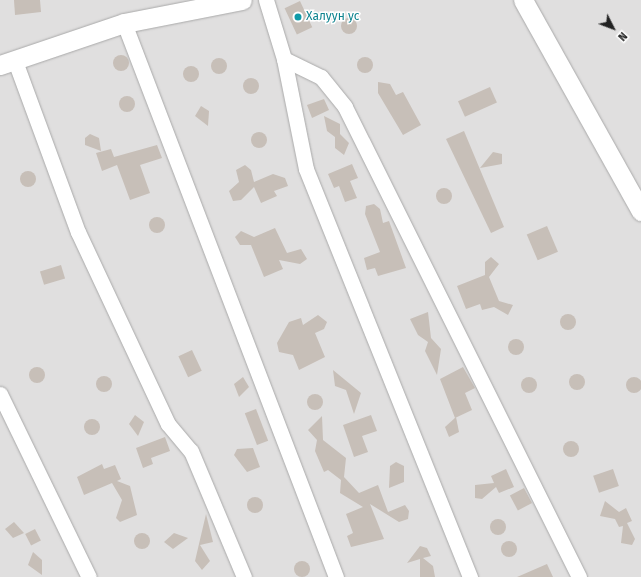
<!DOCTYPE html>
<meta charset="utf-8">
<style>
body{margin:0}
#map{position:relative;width:641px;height:577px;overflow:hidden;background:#f2efe9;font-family:"Fira Sans",sans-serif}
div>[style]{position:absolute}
.residential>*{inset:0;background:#e0dfdf;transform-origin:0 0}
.building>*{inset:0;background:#c7bfb8;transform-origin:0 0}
.round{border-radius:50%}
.roads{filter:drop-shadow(0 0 1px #a9a9a9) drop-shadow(0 0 1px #a9a9a9)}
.minor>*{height:15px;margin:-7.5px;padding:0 7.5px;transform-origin:7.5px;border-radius:7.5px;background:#fff}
.tertiary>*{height:19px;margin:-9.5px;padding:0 9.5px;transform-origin:9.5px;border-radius:9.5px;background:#fff}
.dots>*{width:11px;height:11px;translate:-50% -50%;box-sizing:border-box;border:2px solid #fff;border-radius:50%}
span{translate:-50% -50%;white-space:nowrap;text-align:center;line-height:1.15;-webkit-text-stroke:3px #fff;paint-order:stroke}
.culture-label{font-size:12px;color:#0d838f}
.left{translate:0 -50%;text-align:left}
.north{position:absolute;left:593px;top:8px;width:40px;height:40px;-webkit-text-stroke:3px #fff;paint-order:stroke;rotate:132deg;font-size:11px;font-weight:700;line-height:16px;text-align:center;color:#222}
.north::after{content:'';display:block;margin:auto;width:14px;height:18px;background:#222;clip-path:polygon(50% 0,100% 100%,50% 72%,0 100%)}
</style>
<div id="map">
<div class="residential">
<div style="left:0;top:0;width:641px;height:577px"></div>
</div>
<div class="building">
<div style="clip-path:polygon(14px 0,40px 0,41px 12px,15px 15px)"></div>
<div style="left:300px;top:1px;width:29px;height:17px;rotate:65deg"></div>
<div class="round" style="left:341px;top:18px;width:16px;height:16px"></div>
<div class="round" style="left:113px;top:55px;width:16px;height:16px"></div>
<div class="round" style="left:357px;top:57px;width:16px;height:16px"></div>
<div class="round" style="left:211px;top:58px;width:16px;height:16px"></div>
<div class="round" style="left:183px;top:66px;width:16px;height:16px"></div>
<div class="round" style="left:243px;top:78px;width:16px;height:16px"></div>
<div style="clip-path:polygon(378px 82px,390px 84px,396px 95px,403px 92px,421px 125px,403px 135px,378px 93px)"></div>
<div style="left:490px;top:87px;width:17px;height:35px;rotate:66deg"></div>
<div class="round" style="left:119px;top:96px;width:16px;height:16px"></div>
<div style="clip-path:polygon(324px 99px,329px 110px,312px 118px,307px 105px)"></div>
<div style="clip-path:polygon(201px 106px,209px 111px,208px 126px,195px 116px)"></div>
<div style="clip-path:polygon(324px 116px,340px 124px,340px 134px,349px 143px,344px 155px,335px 148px,335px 137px,327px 131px)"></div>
<div style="clip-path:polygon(464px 131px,504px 227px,491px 233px,446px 139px)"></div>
<div class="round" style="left:251px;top:132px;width:16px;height:16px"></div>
<div style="clip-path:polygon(90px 134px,99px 138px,101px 151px,85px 145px,85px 138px)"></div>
<div style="clip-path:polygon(157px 145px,162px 158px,140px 165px,150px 193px,130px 200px,117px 165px,102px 171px,96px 153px,111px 149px,114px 157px)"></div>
<div style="clip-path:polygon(493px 152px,502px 154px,502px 164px,480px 168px)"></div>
<div style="clip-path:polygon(352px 164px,358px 178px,350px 181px,357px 198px,345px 202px,339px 186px,334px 188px,328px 174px)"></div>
<div style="clip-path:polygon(245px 165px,251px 170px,254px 182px,273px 174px,285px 178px,288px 186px,274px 191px,277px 196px,261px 203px,254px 187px,241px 200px,233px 201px,229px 191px,239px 182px,236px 170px)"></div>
<div class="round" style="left:20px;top:171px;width:16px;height:16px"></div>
<div class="round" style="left:436px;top:188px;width:16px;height:16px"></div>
<div style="clip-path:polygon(374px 204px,380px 209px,383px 223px,389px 221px,406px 268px,378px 276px,375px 268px,367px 270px,364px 258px,380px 252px,365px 214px,366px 206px)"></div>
<div class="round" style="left:149px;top:217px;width:16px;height:16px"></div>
<div style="left:547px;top:226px;width:28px;height:22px;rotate:67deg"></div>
<div style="clip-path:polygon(275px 228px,287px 253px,301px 249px,307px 259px,300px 264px,279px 260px,283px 269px,264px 277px,251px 245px,240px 245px,235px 237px,241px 231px,254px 237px)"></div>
<div style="clip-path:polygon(491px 257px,499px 264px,489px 277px,499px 301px,513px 305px,508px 315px,494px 307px,482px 310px,480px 304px,466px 309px,457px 286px,485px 275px,485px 262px)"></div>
<div style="left:61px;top:265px;width:14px;height:22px;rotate:73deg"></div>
<div style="clip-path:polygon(428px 312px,431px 338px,441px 349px,437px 375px,425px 351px,428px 342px,418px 335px,410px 319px)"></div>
<div class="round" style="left:560px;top:314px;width:16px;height:16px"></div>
<div style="clip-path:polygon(318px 315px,327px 322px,324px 329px,315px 333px,325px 357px,299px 370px,293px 355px,279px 352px,277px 343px,289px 322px,301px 318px,303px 325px)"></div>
<div class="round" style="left:508px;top:339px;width:16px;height:16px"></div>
<div style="left:192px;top:350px;width:23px;height:15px;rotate:65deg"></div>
<div style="clip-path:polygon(463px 367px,475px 388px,465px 393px,472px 410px,455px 418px,440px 379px)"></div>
<div class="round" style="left:29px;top:367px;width:16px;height:16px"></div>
<div style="clip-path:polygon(333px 370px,361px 393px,354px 414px,346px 390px,335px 386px)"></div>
<div class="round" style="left:569px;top:374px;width:16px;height:16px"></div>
<div class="round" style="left:96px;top:376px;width:16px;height:16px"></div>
<div style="clip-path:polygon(243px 377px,249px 387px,239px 397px,234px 384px)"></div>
<div class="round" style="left:626px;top:377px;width:16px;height:16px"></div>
<div class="round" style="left:521px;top:377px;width:16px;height:16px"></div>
<div class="round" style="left:307px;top:394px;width:16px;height:16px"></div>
<div style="left:256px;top:409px;width:34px;height:12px;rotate:69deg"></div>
<div style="clip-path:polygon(135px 415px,144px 422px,138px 436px,129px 424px)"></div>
<div style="clip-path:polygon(371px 415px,377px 431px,362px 436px,368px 452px,354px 457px,343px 425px)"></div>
<div style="clip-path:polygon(322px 416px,323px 440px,346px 458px,344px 477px,359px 493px,378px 485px,388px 512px,405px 505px,409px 511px,408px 519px,399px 522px,370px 504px,384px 539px,351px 547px,347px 536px,353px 533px,346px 514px,363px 507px,340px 493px,341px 480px,328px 470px,324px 472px,315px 451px,317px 440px,308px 430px)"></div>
<div style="clip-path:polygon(456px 417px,459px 432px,449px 437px,445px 427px)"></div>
<div class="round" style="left:84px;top:419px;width:16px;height:16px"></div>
<div style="clip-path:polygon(165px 437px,170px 451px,151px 458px,153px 464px,143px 468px,136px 448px)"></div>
<div class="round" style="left:563px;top:441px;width:16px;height:16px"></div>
<div style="clip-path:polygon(253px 448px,260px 467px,247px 472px,234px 455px,237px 449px)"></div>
<div style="clip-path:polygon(396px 462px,404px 466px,404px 482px,389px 488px,390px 466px)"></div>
<div style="clip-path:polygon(102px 464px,104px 469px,115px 465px,121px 479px,117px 481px,130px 486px,137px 515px,120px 522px,116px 518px,122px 500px,112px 483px,84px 495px,77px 477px)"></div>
<div style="clip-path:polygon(506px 469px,514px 487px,499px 493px,496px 487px,482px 499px,475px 498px,475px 485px,494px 483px,491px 476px)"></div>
<div style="left:613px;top:469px;width:18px;height:21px;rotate:71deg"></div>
<div style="left:524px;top:488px;width:17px;height:16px;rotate:62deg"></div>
<div class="round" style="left:247px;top:497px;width:16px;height:16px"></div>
<div style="clip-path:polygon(605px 501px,619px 512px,626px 508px,632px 521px,627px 523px,635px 539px,632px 545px,621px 543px,623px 526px,619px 527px,615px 519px,600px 516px)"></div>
<div style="clip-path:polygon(206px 514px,213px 542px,200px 545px,210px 561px,202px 570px,195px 561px)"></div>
<div class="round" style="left:490px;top:519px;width:16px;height:16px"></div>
<div style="clip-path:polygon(14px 522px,24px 533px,13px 538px,5px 529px)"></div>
<div style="left:35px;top:529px;width:13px;height:11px;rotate:63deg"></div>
<div style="clip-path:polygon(174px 533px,188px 538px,173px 549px,164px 542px)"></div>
<div class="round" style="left:134px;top:533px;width:16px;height:16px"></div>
<div class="round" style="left:501px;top:541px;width:16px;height:16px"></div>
<div style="clip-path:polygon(420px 546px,427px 548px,431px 556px,423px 558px,433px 566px,435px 577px,420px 577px,420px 559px,407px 563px)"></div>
<div style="clip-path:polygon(33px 552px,42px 560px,42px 575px,28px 565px)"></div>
<div class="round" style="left:294px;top:561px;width:16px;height:16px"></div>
<div style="clip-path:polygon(547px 564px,553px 577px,517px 577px)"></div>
</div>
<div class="roads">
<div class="minor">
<div style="left:266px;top:0;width:62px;rotate:73deg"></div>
<div style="left:284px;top:59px;width:112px;rotate:78.7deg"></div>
<div style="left:306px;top:169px;width:440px;rotate:68.1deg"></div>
<div style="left:124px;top:23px;width:593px;rotate:69.06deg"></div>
<div style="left:284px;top:59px;width:41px;rotate:25.9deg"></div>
<div style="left:321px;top:77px;width:38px;rotate:51deg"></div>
<div style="left:345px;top:107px;width:525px;rotate:63.53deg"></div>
<div style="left:15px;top:61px;width:182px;rotate:69.8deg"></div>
<div style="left:78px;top:232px;width:212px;rotate:64.9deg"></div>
<div style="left:168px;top:424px;width:35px;rotate:50deg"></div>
<div style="left:191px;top:451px;width:137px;rotate:67.2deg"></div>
<div style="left:0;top:394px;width:203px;rotate:64.1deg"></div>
</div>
<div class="tertiary">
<div style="left:523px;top:0;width:242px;rotate:60.8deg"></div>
<div style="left:0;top:65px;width:131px;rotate:-18.7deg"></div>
<div style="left:124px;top:23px;width:120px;rotate:-11deg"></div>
</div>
</div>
<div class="dots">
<div style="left:298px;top:17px;background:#0f9aa8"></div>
</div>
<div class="culture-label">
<span class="left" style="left:306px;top:17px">Халуун ус</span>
</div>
<div class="north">N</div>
</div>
